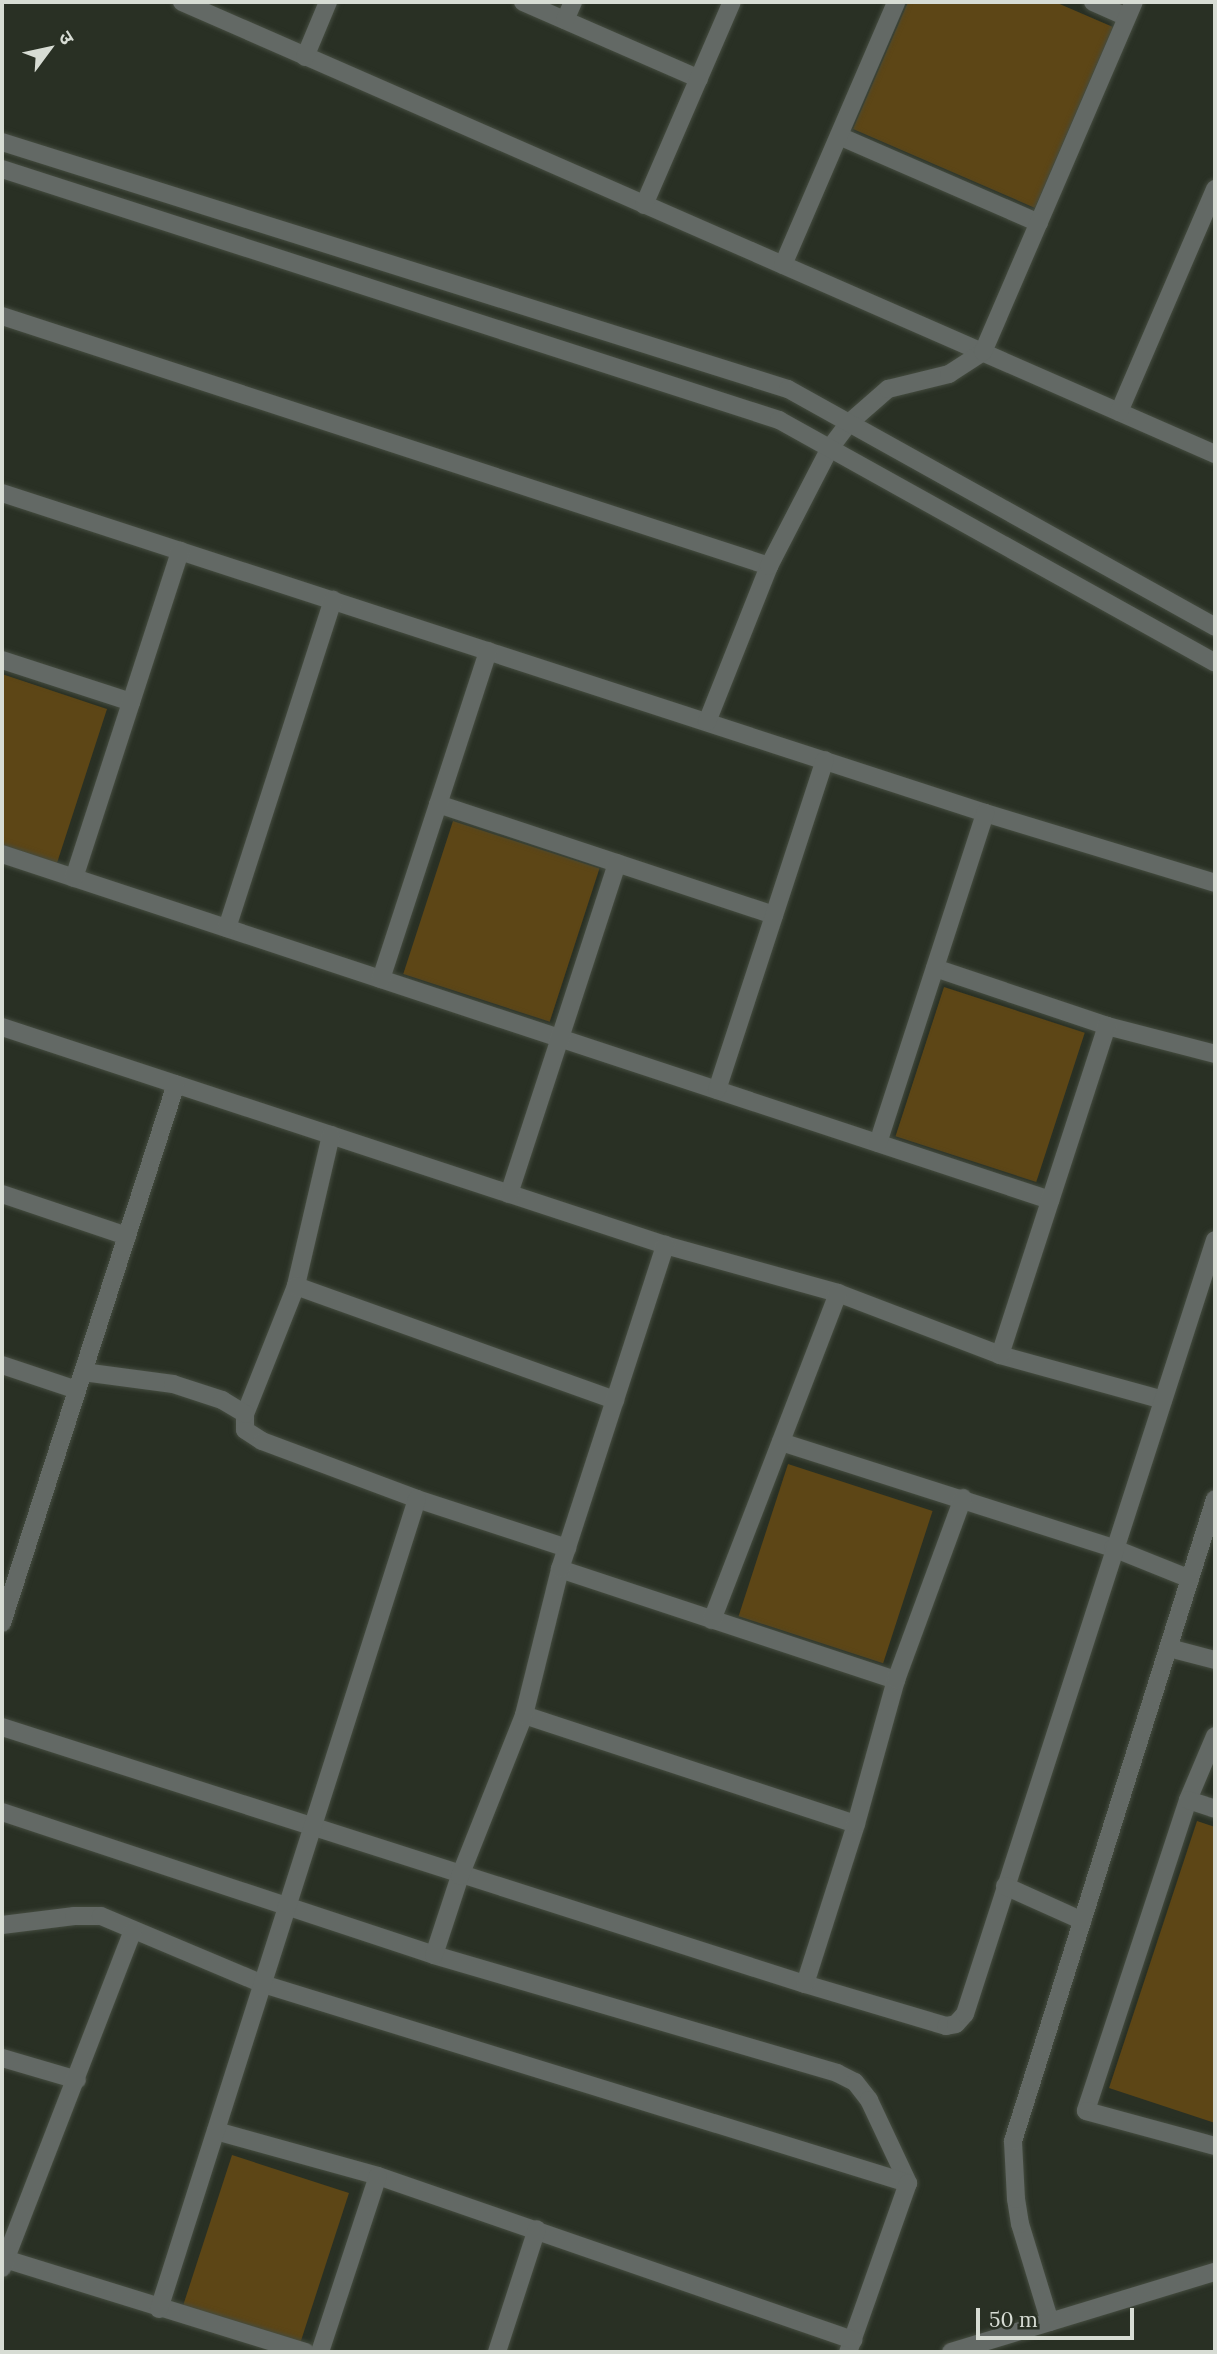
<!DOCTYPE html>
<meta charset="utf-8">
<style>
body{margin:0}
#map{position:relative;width:1217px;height:2354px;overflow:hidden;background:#293024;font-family:Lora,"Noto Sans Devanagari",serif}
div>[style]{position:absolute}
.green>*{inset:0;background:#5d4616;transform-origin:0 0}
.roads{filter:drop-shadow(0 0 2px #454c40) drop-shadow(0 0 2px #454c40)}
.minor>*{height:18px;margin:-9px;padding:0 9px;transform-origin:9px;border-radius:9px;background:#636965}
.tertiary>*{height:18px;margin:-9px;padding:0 9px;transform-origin:9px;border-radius:9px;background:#636965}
span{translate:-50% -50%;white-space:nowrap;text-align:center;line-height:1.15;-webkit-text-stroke:5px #293024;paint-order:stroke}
.frame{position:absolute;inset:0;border:4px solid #d7dcd4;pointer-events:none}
.north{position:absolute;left:14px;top:14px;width:70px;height:70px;-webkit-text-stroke:5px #293024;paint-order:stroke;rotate:57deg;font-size:19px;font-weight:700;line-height:28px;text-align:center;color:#d7dcd4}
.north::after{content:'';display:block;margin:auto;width:24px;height:32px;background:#d7dcd4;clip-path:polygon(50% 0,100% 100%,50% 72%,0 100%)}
.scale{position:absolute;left:976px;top:2308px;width:158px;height:32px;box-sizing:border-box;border:4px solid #d7dcd4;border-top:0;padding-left:9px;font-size:21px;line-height:24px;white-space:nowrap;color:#d7dcd4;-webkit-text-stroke:5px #293024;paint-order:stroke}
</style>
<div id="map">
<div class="green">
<div style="clip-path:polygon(908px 2px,1055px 2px,1113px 27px,1035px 208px,853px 129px)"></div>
<div style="clip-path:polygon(2px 674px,107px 709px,57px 863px,2px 845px)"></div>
<div style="left:453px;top:821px;width:154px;height:161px;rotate:18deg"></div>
<div style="left:944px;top:987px;width:148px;height:157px;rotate:18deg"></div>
<div style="left:788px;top:1464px;width:152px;height:160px;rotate:18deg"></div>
<div style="clip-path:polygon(1197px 1821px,1215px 1827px,1215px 2123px,1109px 2088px)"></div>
<div style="left:232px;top:2155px;width:123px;height:162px;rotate:18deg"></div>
</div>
<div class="roads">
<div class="minor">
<div style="left:182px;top:2px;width:1128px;rotate:23.63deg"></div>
<div style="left:523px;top:2px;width:192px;rotate:23.6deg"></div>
<div style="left:1093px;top:2px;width:37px;rotate:24deg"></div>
<div style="left:565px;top:20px;width:20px;rotate:-66deg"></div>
<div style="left:305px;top:57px;width:60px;rotate:-67.3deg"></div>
<div style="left:839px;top:136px;width:218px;rotate:23.5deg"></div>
<div style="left:644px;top:205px;width:221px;rotate:-66.6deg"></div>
<div style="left:783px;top:265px;width:286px;rotate:-66.7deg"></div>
<div style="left:2px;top:316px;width:807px;rotate:18.05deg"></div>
<div style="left:1119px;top:412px;width:243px;rotate:-66.7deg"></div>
<div style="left:2px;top:493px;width:1034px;rotate:18.03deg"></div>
<div style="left:985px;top:813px;width:240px;rotate:16.9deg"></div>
<div style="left:2px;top:660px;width:136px;rotate:18deg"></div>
<div style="left:707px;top:722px;width:168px;rotate:-68.3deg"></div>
<div style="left:769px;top:566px;width:133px;rotate:-62.7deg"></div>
<div style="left:830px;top:448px;width:31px;rotate:-53deg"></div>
<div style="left:849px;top:423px;width:52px;rotate:-41.1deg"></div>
<div style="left:888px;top:389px;width:63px;rotate:-13.8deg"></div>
<div style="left:949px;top:374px;width:40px;rotate:-32.9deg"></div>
<div style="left:983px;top:352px;width:381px;rotate:-66.7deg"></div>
<div style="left:438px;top:804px;width:354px;rotate:18.3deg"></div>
<div style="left:2px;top:854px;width:1104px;rotate:18.27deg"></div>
<div style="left:74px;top:878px;width:344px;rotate:-72deg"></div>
<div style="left:227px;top:928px;width:345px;rotate:-72.1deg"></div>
<div style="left:935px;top:968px;width:182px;rotate:18.6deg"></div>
<div style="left:1107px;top:1026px;width:112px;rotate:14.5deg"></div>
<div style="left:381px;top:979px;width:345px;rotate:-71.9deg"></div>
<div style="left:2px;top:1027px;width:698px;rotate:18.2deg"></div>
<div style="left:665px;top:1245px;width:180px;rotate:15.5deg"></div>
<div style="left:838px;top:1293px;width:173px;rotate:20.9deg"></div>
<div style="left:1000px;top:1355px;width:169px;rotate:15.4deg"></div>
<div style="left:717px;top:1090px;width:347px;rotate:-71.9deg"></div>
<div style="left:331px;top:1135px;width:155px;rotate:103.1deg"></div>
<div style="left:296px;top:1286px;width:138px;rotate:111.7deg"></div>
<div style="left:245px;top:1414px;width:16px;rotate:90deg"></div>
<div style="left:245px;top:1430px;width:20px;rotate:33deg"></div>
<div style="left:262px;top:1441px;width:165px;rotate:20.5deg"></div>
<div style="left:417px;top:1499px;width:158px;rotate:18.1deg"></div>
<div style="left:878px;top:1143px;width:347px;rotate:-72deg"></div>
<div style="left:2px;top:1194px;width:132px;rotate:18.6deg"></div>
<div style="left:509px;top:1194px;width:348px;rotate:-71.9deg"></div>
<div style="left:296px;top:1286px;width:339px;rotate:19.7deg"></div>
<div style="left:1000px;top:1355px;width:346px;rotate:-72deg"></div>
<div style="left:2px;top:1365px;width:79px;rotate:18.4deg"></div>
<div style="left:83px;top:1372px;width:91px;rotate:7.6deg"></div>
<div style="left:173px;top:1384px;width:52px;rotate:18.1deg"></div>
<div style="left:222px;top:1400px;width:27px;rotate:31deg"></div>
<div style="left:781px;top:1442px;width:349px;rotate:17.7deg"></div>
<div style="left:1113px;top:1548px;width:83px;rotate:21.9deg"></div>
<div style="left:560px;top:1569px;width:354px;rotate:18.3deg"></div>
<div style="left:712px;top:1620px;width:350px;rotate:-68.9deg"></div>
<div style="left:2px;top:1623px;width:566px;rotate:-72.11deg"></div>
<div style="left:1169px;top:1648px;width:48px;rotate:14.6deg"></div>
<div style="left:524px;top:1715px;width:349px;rotate:18.2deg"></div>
<div style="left:2px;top:1727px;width:843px;rotate:17.75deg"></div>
<div style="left:805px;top:1984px;width:147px;rotate:16.6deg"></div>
<div style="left:946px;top:2026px;width:10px;rotate:-11deg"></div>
<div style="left:956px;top:2024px;width:13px;rotate:-48deg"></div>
<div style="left:965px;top:2014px;width:813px;rotate:-72.1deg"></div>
<div style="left:1215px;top:1736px;width:69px;rotate:112.9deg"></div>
<div style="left:1188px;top:1800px;width:327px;rotate:108.2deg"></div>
<div style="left:1086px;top:2111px;width:134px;rotate:15.2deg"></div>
<div style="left:1188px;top:1800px;width:28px;rotate:18deg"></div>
<div style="left:2px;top:1812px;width:455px;rotate:18.3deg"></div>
<div style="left:434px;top:1955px;width:420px;rotate:16.3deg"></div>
<div style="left:837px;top:2073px;width:20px;rotate:27deg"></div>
<div style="left:855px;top:2082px;width:23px;rotate:52deg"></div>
<div style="left:869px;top:2100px;width:92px;rotate:64.8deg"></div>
<div style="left:1005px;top:1886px;width:85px;rotate:24.2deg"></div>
<div style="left:2px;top:1925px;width:73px;rotate:-7.1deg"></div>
<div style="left:74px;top:1916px;width:27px"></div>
<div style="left:101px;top:1916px;width:176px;rotate:22.8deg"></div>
<div style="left:263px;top:1984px;width:675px;rotate:17.15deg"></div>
<div style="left:908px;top:2183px;width:179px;rotate:109.5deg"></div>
<div style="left:434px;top:1955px;width:83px;rotate:-71.8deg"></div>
<div style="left:460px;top:1876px;width:173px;rotate:-68.3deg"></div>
<div style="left:524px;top:1715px;width:150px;rotate:-76.1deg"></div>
<div style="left:560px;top:1569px;width:341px;rotate:-72deg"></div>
<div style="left:805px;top:1984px;width:168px;rotate:-72.3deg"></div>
<div style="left:856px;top:1824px;width:149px;rotate:-74.5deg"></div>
<div style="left:896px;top:1680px;width:194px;rotate:-69.8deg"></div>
<div style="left:2px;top:2058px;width:78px;rotate:16.3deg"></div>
<div style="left:216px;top:2131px;width:168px;rotate:15.5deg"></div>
<div style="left:378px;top:2176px;width:503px;rotate:19.05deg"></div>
<div style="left:5px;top:2259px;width:315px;rotate:17.2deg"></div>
<div style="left:2px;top:2268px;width:362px;rotate:-68.8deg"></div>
<div style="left:159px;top:2309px;width:850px;rotate:-72.33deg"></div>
<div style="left:1050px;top:2322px;width:102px;rotate:-107deg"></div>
<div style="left:1020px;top:2224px;width:25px;rotate:-99deg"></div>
<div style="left:1016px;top:2199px;width:58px;rotate:-93deg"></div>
<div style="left:1013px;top:2141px;width:673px;rotate:-72.53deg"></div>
<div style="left:320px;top:2352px;width:185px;rotate:-71.8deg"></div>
<div style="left:497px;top:2352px;width:129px;rotate:-72deg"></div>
<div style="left:951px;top:2352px;width:276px;rotate:-16.9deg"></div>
</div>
<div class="tertiary">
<div style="left:2px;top:142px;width:824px;rotate:17.45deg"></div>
<div style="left:788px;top:389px;width:489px;rotate:29.1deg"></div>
<div style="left:2px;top:169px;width:817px;rotate:17.9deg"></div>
<div style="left:779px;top:420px;width:499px;rotate:29.1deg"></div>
</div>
</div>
<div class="frame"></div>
<div class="north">उ</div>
<div class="scale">50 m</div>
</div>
